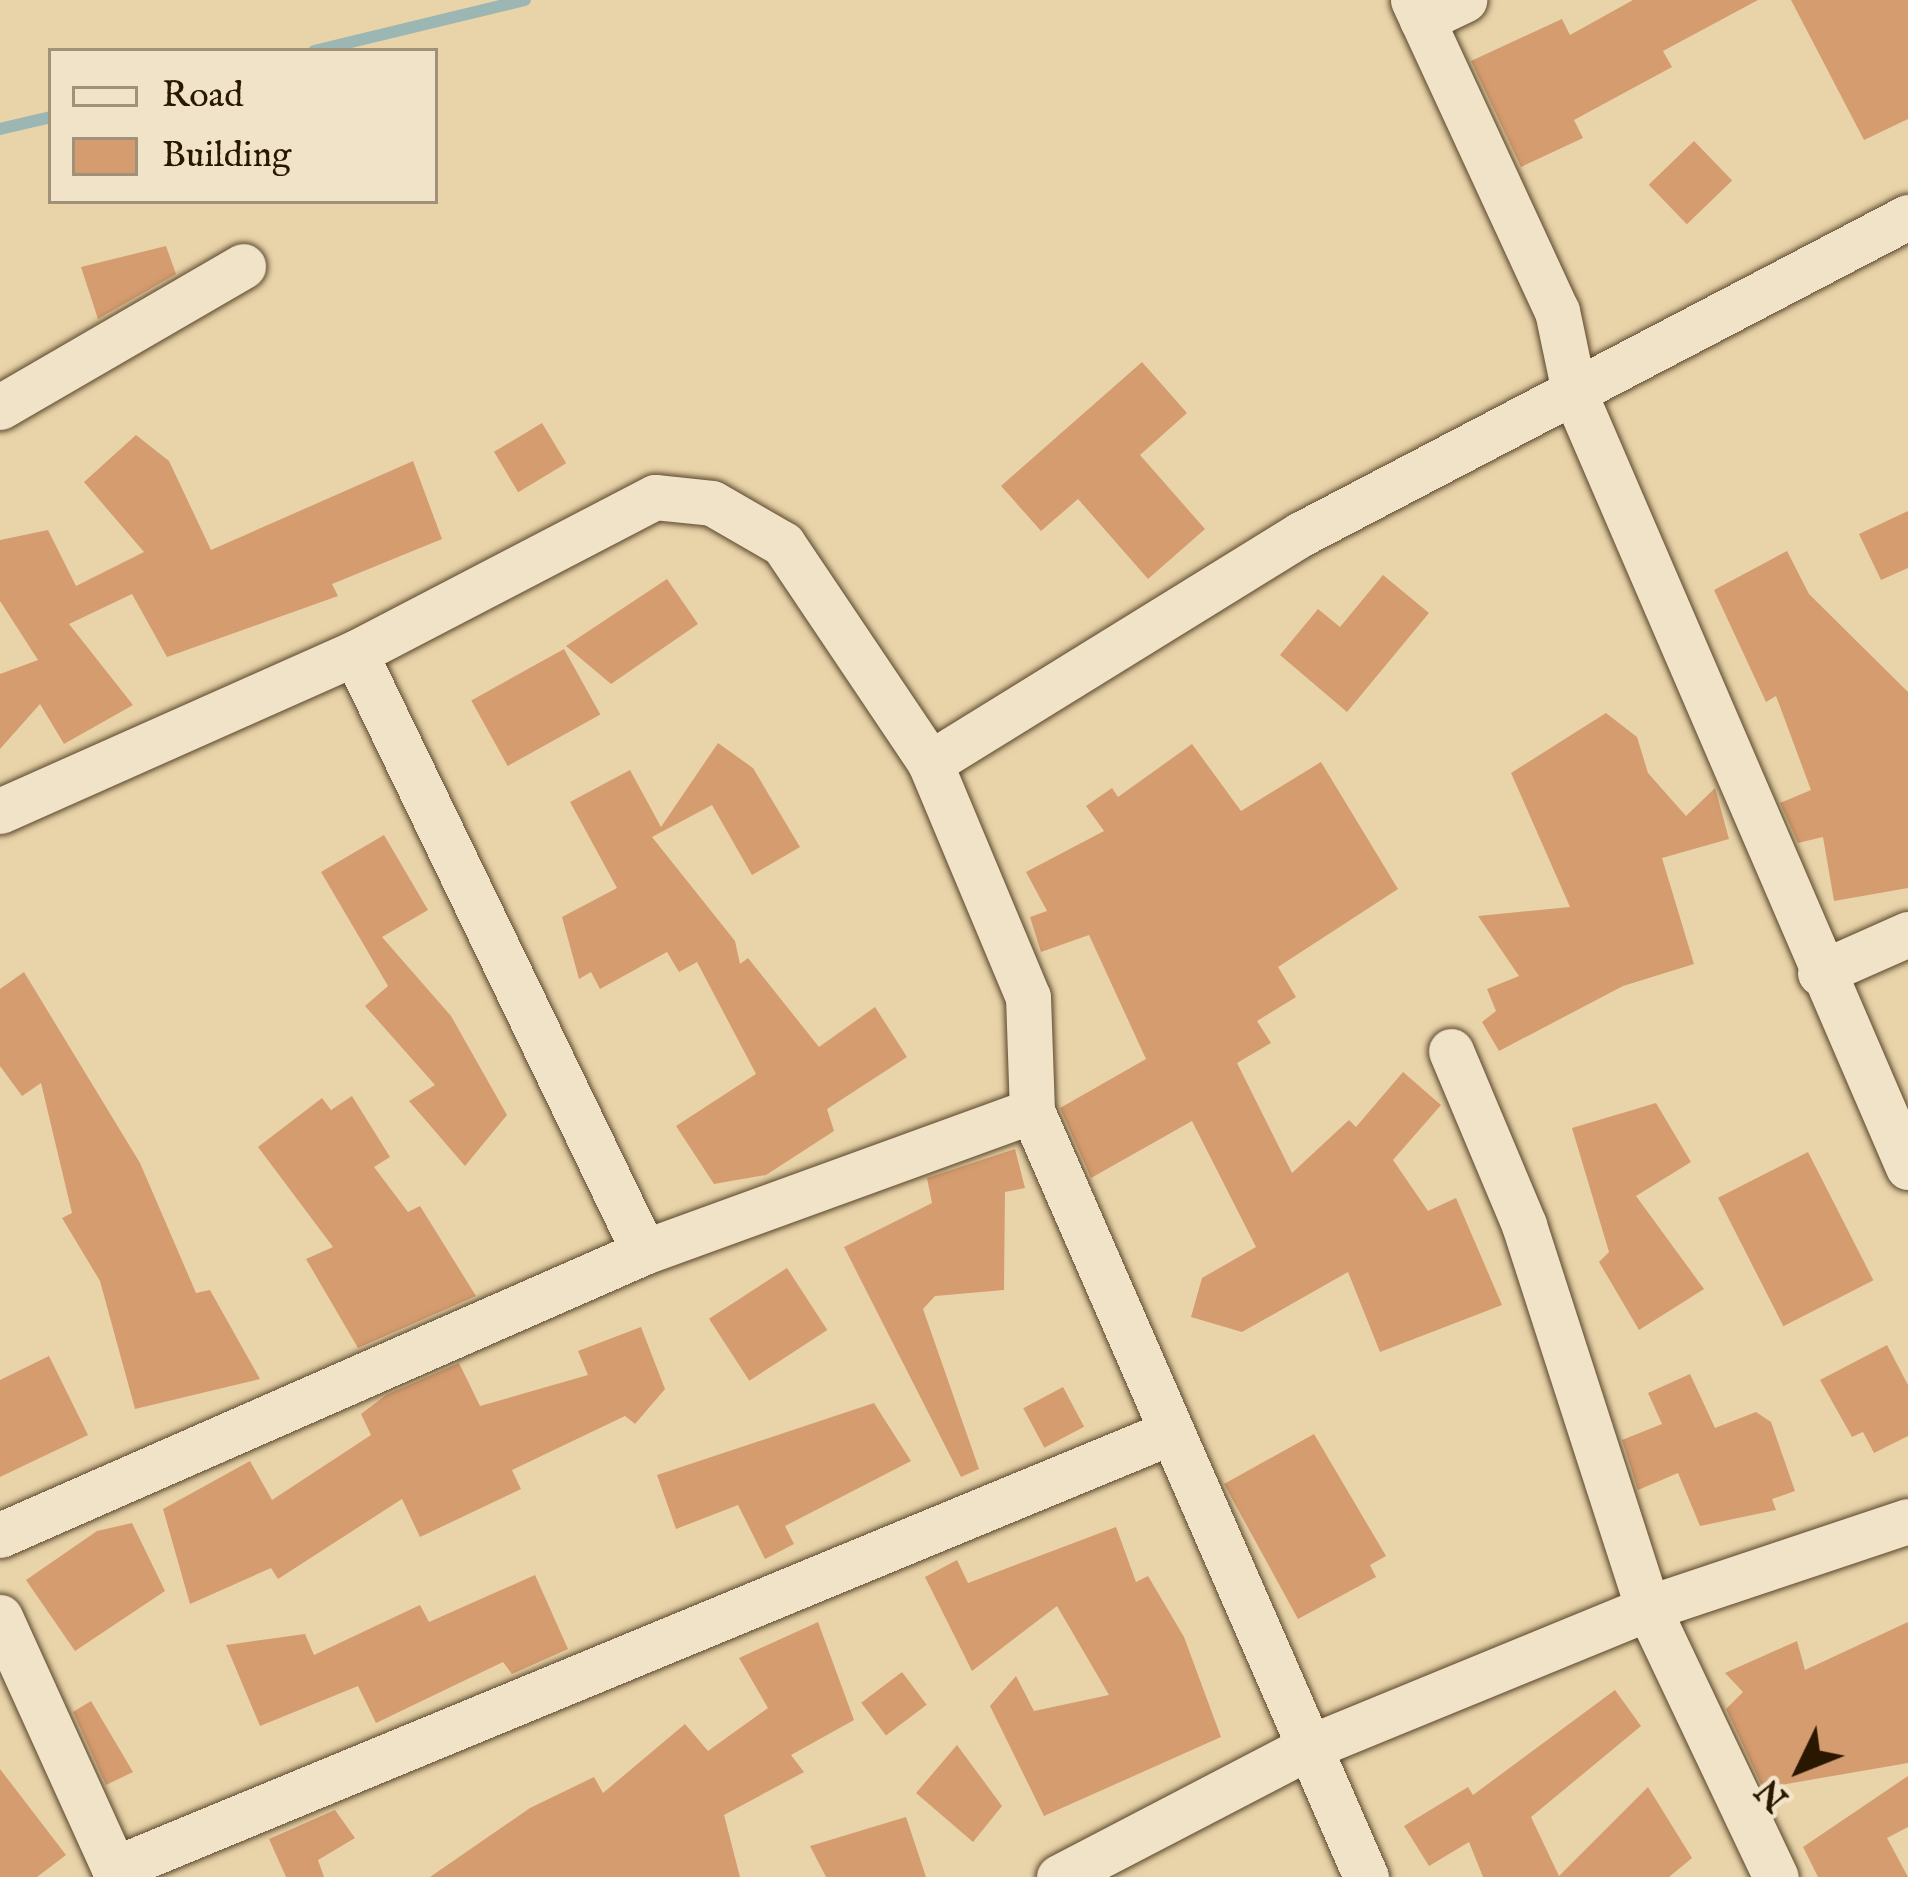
<!DOCTYPE html>
<style>
body{margin:0}
#map{position:relative;width:1908px;height:1877px;overflow:hidden;background:#e9d4aa;font-family:"IM FELL English",serif}
div>[style]{position:absolute}
.stream>*{height:12px;margin:-6px;padding:0 6px;transform-origin:6px;border-radius:6px;background:#9bb6b3}
.building>*{inset:0;background:#d59c6f;transform-origin:0 0}
.roads{filter:drop-shadow(0 0 3px #5a462a) drop-shadow(0 0 3px #5a462a)}
.minor>*{height:45px;margin:-22.5px;padding:0 22.5px;transform-origin:22.5px;border-radius:22.5px;background:#f1e3c8}
span{translate:-50% -50%;white-space:nowrap;text-align:center;line-height:1.15;-webkit-text-stroke:10px #f1e3c8;paint-order:stroke}
.legend{position:absolute;left:48px;top:48px;width:390px;height:156px;box-sizing:border-box;background:#f1e3c8;border:3px solid #a19178;margin:0;padding:15px 21px;list-style:none;font-size:36px;color:#2a1700}
.legend li{display:flex;align-items:center;gap:24px;height:60px}
.legend b{width:60px;border:3px solid #a19178}
.north{position:absolute;left:1740px;top:1709px;width:120px;height:120px;-webkit-text-stroke:9px #f1e3c8;paint-order:stroke;rotate:227deg;font-size:33px;font-weight:700;line-height:48px;text-align:center;color:#2a1700}
.north::after{content:'';display:block;margin:auto;width:42px;height:54px;background:#2a1700;clip-path:polygon(50% 0,100% 100%,50% 72%,0 100%)}
</style>
<div id="map">
<div class="stream">
<div style="left:314px;top:51px;width:217px;rotate:-13.6deg"></div>
<div style="left:0;top:129px;width:52px;rotate:-13.2deg"></div>
</div>
<div class="building">
<div style="clip-path:polygon(1633px 0,1758px 0,1663px 51px,1672px 67px,1574px 120px,1583px 138px,1521px 167px,1471px 61px,1562px 19px,1570px 35px)"></div>
<div style="clip-path:polygon(1791px 0,1908px 0,1908px 119px,1864px 140px)"></div>
<div style="left:1694px;top:141px;width:55px;height:63px;rotate:46deg"></div>
<div style="clip-path:polygon(166px 246px,176px 274px,98px 319px,81px 267px)"></div>
<div style="clip-path:polygon(1142px 362px,1187px 413px,1140px 455px,1205px 529px,1148px 579px,1078px 499px,1041px 531px,1001px 486px)"></div>
<div style="left:542px;top:423px;width:47px;height:56px;rotate:59deg"></div>
<div style="clip-path:polygon(136px 435px,169px 461px,211px 550px,413px 461px,442px 539px,332px 584px,338px 596px,167px 657px,132px 594px,69px 624px,133px 705px,64px 744px,40px 704px,0 749px,0 674px,38px 660px,0 601px,0 540px,48px 530px,76px 586px,144px 552px,84px 482px)"></div>
<div style="clip-path:polygon(1908px 511px,1908px 568px,1881px 580px,1859px 534px)"></div>
<div style="clip-path:polygon(1787px 551px,1809px 594px,1908px 692px,1908px 888px,1834px 901px,1823px 837px,1798px 843px,1780px 803px,1811px 790px,1776px 696px,1766px 702px,1714px 590px)"></div>
<div style="clip-path:polygon(1383px 575px,1429px 613px,1347px 712px,1280px 655px,1318px 609px,1340px 627px)"></div>
<div style="clip-path:polygon(667px 579px,698px 624px,611px 684px,566px 646px)"></div>
<div style="left:564px;top:649px;width:75px;height:106px;rotate:61deg"></div>
<div style="clip-path:polygon(1606px 713px,1637px 737px,1648px 773px,1686px 816px,1715px 788px,1729px 839px,1662px 858px,1694px 964px,1623px 986px,1499px 1051px,1482px 1022px,1496px 1011px,1487px 989px,1519px 976px,1478px 916px,1570px 907px,1511px 773px)"></div>
<div style="clip-path:polygon(718px 743px,753px 768px,800px 847px,752px 875px,712px 805px,652px 837px,735px 941px,740px 964px,748px 958px,819px 1047px,875px 1007px,907px 1057px,827px 1109px,834px 1131px,766px 1175px,714px 1184px,676px 1126px,756px 1074px,697px 962px,679px 972px,667px 952px,600px 989px,591px 972px,579px 979px,562px 917px,617px 888px,570px 802px,630px 770px,661px 827px)"></div>
<div style="clip-path:polygon(1192px 744px,1241px 811px,1321px 762px,1398px 889px,1278px 967px,1296px 997px,1257px 1021px,1271px 1043px,1237px 1063px,1292px 1173px,1349px 1120px,1356px 1127px,1403px 1072px,1441px 1105px,1393px 1160px,1428px 1211px,1456px 1198px,1502px 1305px,1380px 1352px,1348px 1272px,1242px 1332px,1191px 1317px,1202px 1278px,1256px 1247px,1192px 1121px,1091px 1178px,1060px 1108px,1146px 1059px,1089px 935px,1041px 952px,1030px 917px,1047px 911px,1026px 872px,1104px 831px,1086px 806px,1112px 788px,1118px 797px)"></div>
<div style="clip-path:polygon(384px 835px,428px 910px,382px 937px,451px 1016px,507px 1115px,465px 1166px,409px 1101px,435px 1085px,365px 1006px,388px 986px,321px 872px)"></div>
<div style="clip-path:polygon(24px 972px,140px 1163px,196px 1293px,210px 1290px,260px 1379px,135px 1409px,100px 1281px,62px 1218px,72px 1213px,41px 1083px,22px 1096px,0 1066px,0 989px)"></div>
<div style="clip-path:polygon(352px 1096px,390px 1157px,374px 1167px,408px 1212px,420px 1206px,476px 1296px,358px 1348px,306px 1259px,333px 1247px,258px 1147px,322px 1098px,331px 1110px)"></div>
<div style="clip-path:polygon(1656px 1103px,1691px 1162px,1636px 1196px,1704px 1289px,1639px 1330px,1599px 1262px,1609px 1252px,1572px 1128px)"></div>
<div style="clip-path:polygon(1015px 1149px,1025px 1188px,1005px 1192px,1004px 1290px,935px 1296px,923px 1309px,979px 1469px,961px 1477px,844px 1247px,932px 1203px,927px 1178px)"></div>
<div style="left:1808px;top:1152px;width:144px;height:101px;rotate:63deg"></div>
<div style="left:787px;top:1268px;width:74px;height:93px;rotate:57deg"></div>
<div style="clip-path:polygon(641px 1327px,665px 1389px,635px 1424px,625px 1416px,512px 1470px,521px 1489px,420px 1537px,402px 1499px,278px 1579px,271px 1568px,190px 1604px,163px 1509px,250px 1461px,272px 1500px,371px 1435px,361px 1414px,386px 1395px,459px 1363px,480px 1406px,588px 1375px,578px 1351px)"></div>
<div style="clip-path:polygon(1887px 1345px,1908px 1385px,1908px 1436px,1874px 1453px,1863px 1432px,1852px 1437px,1820px 1380px)"></div>
<div style="clip-path:polygon(49px 1356px,88px 1435px,0 1477px,0 1380px)"></div>
<div style="clip-path:polygon(1690px 1374px,1715px 1428px,1756px 1412px,1771px 1422px,1795px 1491px,1772px 1499px,1776px 1510px,1700px 1526px,1678px 1473px,1638px 1490px,1622px 1440px,1662px 1424px,1648px 1393px)"></div>
<div style="left:1063px;top:1387px;width:45px;height:45px;rotate:62deg"></div>
<div style="clip-path:polygon(874px 1403px,911px 1461px,785px 1526px,794px 1544px,765px 1559px,738px 1505px,676px 1529px,657px 1475px)"></div>
<div style="clip-path:polygon(1314px 1434px,1386px 1556px,1370px 1565px,1376px 1577px,1298px 1619px,1224px 1484px)"></div>
<div style="clip-path:polygon(132px 1523px,165px 1591px,75px 1651px,26px 1580px,97px 1531px)"></div>
<div style="clip-path:polygon(1116px 1527px,1136px 1582px,1148px 1576px,1184px 1637px,1221px 1737px,1044px 1816px,990px 1706px,1016px 1676px,1034px 1711px,1109px 1695px,1057px 1606px,972px 1671px,925px 1577px,957px 1560px,968px 1583px)"></div>
<div style="clip-path:polygon(535px 1575px,568px 1649px,512px 1674px,503px 1662px,376px 1723px,358px 1686px,260px 1726px,226px 1645px,305px 1634px,314px 1655px,420px 1605px,429px 1622px)"></div>
<div style="clip-path:polygon(818px 1622px,854px 1720px,791px 1755px,804px 1772px,724px 1815px,740px 1877px,430px 1877px,530px 1808px,594px 1777px,603px 1793px,685px 1724px,708px 1751px,768px 1708px,739px 1658px)"></div>
<div style="clip-path:polygon(1908px 1622px,1908px 1763px,1763px 1788px,1726px 1709px,1743px 1692px,1725px 1673px,1797px 1641px,1805px 1670px)"></div>
<div style="left:902px;top:1672px;width:41px;height:51px;rotate:53deg"></div>
<div style="clip-path:polygon(1615px 1690px,1641px 1726px,1531px 1817px,1559px 1876px,1648px 1787px,1692px 1858px,1669px 1877px,1483px 1877px,1469px 1842px,1429px 1866px,1404px 1826px,1468px 1787px,1473px 1795px)"></div>
<div style="clip-path:polygon(91px 1701px,133px 1772px,106px 1785px,73px 1712px)"></div>
<div style="clip-path:polygon(957px 1745px,1002px 1806px,973px 1842px,916px 1793px)"></div>
<div style="clip-path:polygon(0 1769px,66px 1855px,37px 1877px,0 1877px)"></div>
<div style="clip-path:polygon(1908px 1776px,1908px 1827px,1887px 1838px,1908px 1877px,1818px 1877px,1803px 1847px)"></div>
<div style="clip-path:polygon(335px 1810px,355px 1838px,318px 1860px,324px 1877px,286px 1877px,269px 1839px)"></div>
<div style="clip-path:polygon(906px 1817px,926px 1877px,826px 1877px,810px 1846px)"></div>
</div>
<div class="roads">
<div class="minor">
<div style="left:1413px;top:0;width:343px;rotate:65.2deg"></div>
<div style="left:1557px;top:311px;width:83px;rotate:78.1deg"></div>
<div style="left:1574px;top:392px;width:844px;rotate:66.69deg"></div>
<div style="left:1422px;top:20px;width:47px;rotate:-25.5deg"></div>
<div style="left:0;top:407px;width:281px;rotate:-30.1deg"></div>
<div style="left:355px;top:653px;width:665px;rotate:64.24deg"></div>
<div style="left:930px;top:763px;width:436px;rotate:-31.7deg"></div>
<div style="left:1301px;top:534px;width:685px;rotate:-27.58deg"></div>
<div style="left:0;top:811px;width:389px;rotate:-24deg"></div>
<div style="left:355px;top:653px;width:338px;rotate:-27.5deg"></div>
<div style="left:655px;top:497px;width:57px;rotate:6deg"></div>
<div style="left:712px;top:503px;width:82px;rotate:30deg"></div>
<div style="left:783px;top:544px;width:264px;rotate:56.1deg"></div>
<div style="left:930px;top:763px;width:254px;rotate:67.3deg"></div>
<div style="left:1028px;top:997px;width:114px;rotate:88deg"></div>
<div style="left:1032px;top:1111px;width:836px;rotate:66.44deg"></div>
<div style="left:1820px;top:973px;width:96px;rotate:-23.9deg"></div>
<div style="left:1451px;top:1051px;width:189px;rotate:67.2deg"></div>
<div style="left:1524px;top:1225px;width:403px;rotate:72.1deg"></div>
<div style="left:1648px;top:1608px;width:298px;rotate:64.6deg"></div>
<div style="left:0;top:1535px;width:703px;rotate:-23.72deg"></div>
<div style="left:644px;top:1252px;width:413px;rotate:-20deg"></div>
<div style="left:0;top:1617px;width:286px;rotate:65.6deg"></div>
<div style="left:114px;top:1869px;width:1136px;rotate:-22.46deg"></div>
<div style="left:1059px;top:1877px;width:277px;rotate:-27.5deg"></div>
<div style="left:1305px;top:1749px;width:371px;rotate:-22.3deg"></div>
<div style="left:1648px;top:1608px;width:274px;rotate:-18.5deg"></div>
</div>
</div>
<ul class="legend">
<li><b style="height:15px;background:#f1e3c8"></b>Road</li>
<li><b style="height:33px;background:#d59c6f"></b>Building</li>
</ul>
<div class="north">N</div>
</div>
